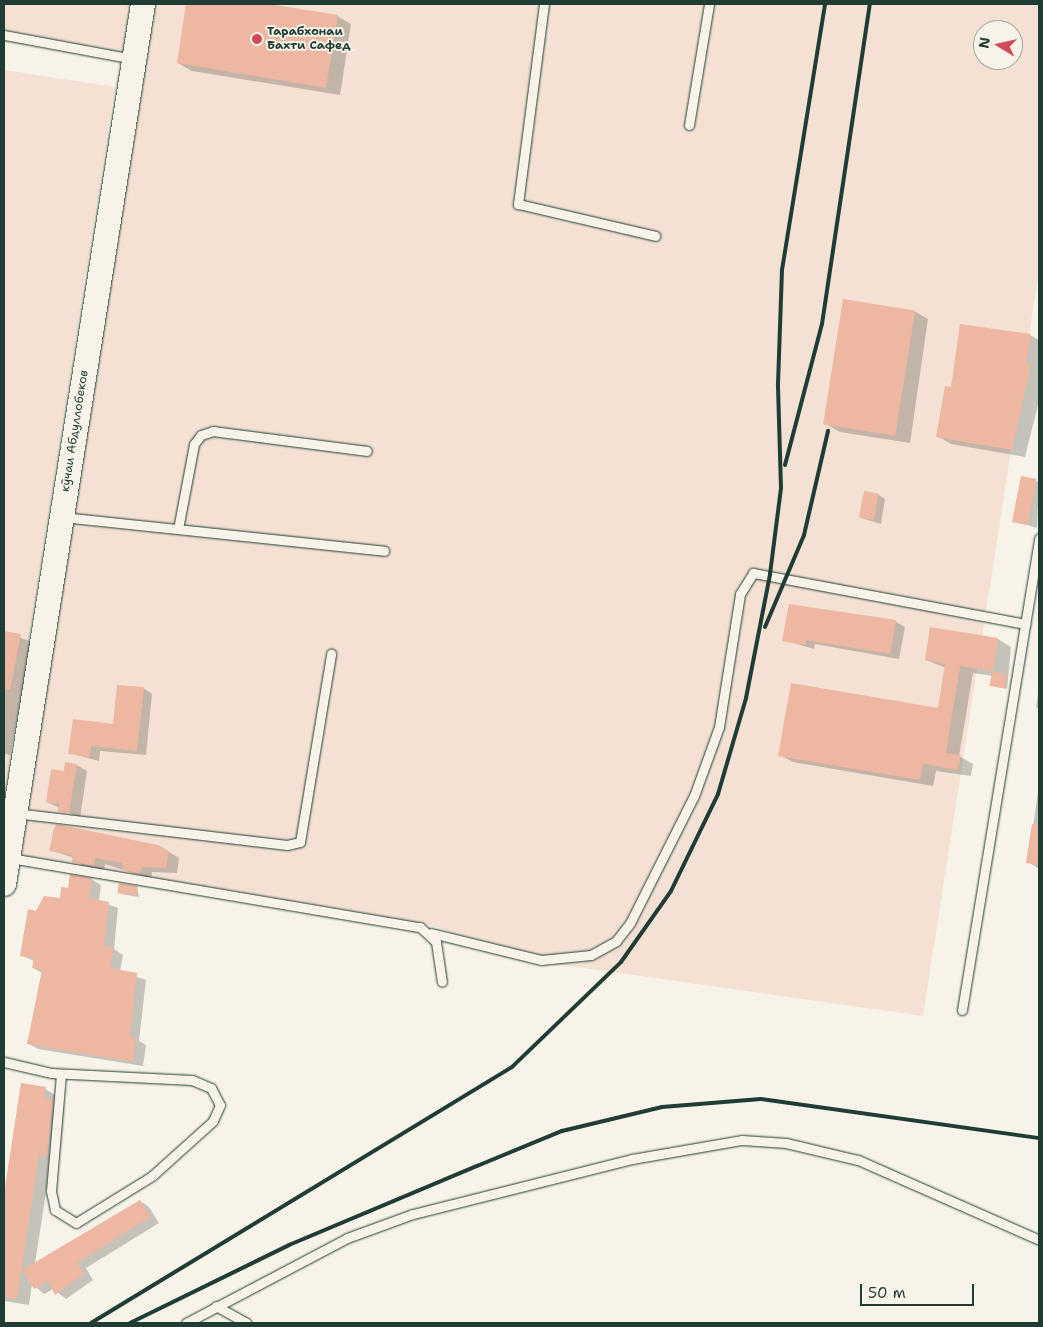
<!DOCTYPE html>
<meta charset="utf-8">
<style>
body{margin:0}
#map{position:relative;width:1043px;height:1327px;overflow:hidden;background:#f7f3e8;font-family:"Shantell Sans",sans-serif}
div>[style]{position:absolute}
.built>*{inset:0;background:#f4e1d3}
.shadow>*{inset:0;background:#0003}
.building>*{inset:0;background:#edb7a1;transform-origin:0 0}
.roads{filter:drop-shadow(0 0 1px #1f3d34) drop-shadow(0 0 1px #1f3d34)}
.lane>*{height:9px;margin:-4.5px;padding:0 4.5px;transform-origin:4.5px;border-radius:4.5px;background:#f7f3e8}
.secondary>*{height:24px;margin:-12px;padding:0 12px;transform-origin:12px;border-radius:12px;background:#f7f3e8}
.rail>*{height:4px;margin:-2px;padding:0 2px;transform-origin:2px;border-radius:2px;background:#1f3d34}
.dots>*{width:14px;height:14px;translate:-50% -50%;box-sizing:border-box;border:2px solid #f7f3e8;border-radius:50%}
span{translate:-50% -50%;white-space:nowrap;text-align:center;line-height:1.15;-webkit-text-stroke:4px #f7f3e8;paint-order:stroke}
.poi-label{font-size:12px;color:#1f3d34;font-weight:700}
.left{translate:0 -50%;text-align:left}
.street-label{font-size:12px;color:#1f3d34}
.frame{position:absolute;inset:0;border:5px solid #1f3d34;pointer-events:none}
.north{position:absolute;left:973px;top:20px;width:50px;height:50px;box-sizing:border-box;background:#f7f3e8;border:1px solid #a1aaa0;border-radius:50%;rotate:279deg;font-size:14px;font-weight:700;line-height:20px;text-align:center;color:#1f3d34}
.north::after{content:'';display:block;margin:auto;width:18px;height:22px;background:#d1495b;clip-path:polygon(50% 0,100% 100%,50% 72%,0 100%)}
.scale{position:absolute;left:860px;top:1284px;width:114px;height:22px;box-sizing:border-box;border:2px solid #1f3d34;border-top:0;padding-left:6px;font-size:15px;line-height:18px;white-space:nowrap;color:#1f3d34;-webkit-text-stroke:4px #f7f3e8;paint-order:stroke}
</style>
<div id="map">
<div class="built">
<div style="clip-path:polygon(4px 4px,133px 4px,124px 57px,4px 42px)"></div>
<div style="clip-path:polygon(evenodd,155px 4px,1039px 4px,1039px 271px,923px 1016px,506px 957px,438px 927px,13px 857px,155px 4px,983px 30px,1013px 30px,1013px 60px,983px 60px,983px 30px)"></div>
<div style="clip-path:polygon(4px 70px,115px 87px,4px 797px)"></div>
</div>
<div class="shadow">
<div style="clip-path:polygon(188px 4px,261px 4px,337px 16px,351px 24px,340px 95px,192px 71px,178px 63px)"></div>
<div style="clip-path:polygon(914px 311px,928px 319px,910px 443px,840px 432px,826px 424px)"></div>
<div style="clip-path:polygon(1030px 335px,1039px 340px,1039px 401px,1025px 457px,951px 444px,938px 436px,952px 388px)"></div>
<div style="clip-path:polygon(1022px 478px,1039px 482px,1037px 528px,1015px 521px)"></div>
<div style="clip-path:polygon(879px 495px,885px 499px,881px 524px,861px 518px)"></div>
<div style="clip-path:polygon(896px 622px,905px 627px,899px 659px,815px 644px,814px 649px,783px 640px)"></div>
<div style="clip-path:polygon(931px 629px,998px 639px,1011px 647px,1007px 689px,991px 685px,993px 676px,973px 673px,959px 756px,973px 764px,971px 776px,936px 771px,933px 786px,793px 762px,780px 755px,939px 710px,946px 668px,926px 660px)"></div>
<div style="clip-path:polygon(4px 632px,32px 642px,10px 755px,4px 754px)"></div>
<div style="clip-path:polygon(143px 688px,152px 694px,146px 755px,100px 751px,99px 761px,69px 753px,114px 726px)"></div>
<div style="clip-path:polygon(1039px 688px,1039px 709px,1036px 707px)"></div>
<div style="clip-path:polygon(77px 765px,87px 771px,80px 818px,47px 802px,65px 772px)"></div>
<div style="clip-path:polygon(1038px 792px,1039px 792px,1039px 869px,1028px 862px)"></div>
<div style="clip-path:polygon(67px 827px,169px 852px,179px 858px,177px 873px,152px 872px,151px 879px,105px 864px,104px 871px,84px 867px,74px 858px,50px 850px,54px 828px)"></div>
<div style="clip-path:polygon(91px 879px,101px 885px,99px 901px,118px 908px,114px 949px,123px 955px,120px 971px,146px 980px,139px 1041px,146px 1045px,143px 1066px,38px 1049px,29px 1044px,42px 973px,33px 968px,34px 961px,21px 955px,36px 912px)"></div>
<div style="clip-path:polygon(137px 887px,139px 897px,121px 894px)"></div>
<div style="clip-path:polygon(22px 1085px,45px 1089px,57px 1096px,56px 1103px,64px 1108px,59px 1162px,51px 1161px,35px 1263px,140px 1201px,149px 1207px,159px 1223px,86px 1268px,93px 1280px,66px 1299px,53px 1289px,44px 1294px,32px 1284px,29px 1305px,4px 1301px,4px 1203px)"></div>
</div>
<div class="building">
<div style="clip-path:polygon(186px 4px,269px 4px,338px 15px,326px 88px,177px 63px)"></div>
<div style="left:843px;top:299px;width:73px;height:127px;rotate:9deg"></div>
<div style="clip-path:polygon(960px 324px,1031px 334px,1026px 364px,1031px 365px,1012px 450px,936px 437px,945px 386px,951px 387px)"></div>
<div style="left:1021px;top:476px;width:16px;height:47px;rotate:11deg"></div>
<div style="left:864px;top:491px;width:15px;height:27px;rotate:11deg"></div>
<div style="clip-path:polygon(789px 604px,896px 620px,890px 654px,806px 640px,805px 645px,782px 641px)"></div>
<div style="clip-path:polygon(930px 627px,998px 638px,993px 671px,960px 666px,946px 753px,961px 755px,958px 770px,923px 764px,920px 780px,778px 756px,791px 683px,938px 708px,945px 664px,925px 660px)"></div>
<div style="clip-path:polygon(4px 631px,21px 634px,10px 690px,4px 689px)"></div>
<div style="left:992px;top:672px;width:15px;height:14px;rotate:11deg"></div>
<div style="clip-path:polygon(117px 685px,144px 687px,137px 751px,91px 746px,90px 757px,68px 754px,73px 719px,113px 724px)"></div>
<div style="clip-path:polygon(65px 762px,77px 764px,69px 813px,58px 812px,59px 804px,46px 802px,51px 769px,64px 771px)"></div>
<div style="clip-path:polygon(56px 824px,158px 845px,169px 851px,166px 868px,142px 867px,140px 874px,122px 870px,123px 863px,95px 858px,94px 866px,72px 862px,73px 855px,49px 851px)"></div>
<div style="clip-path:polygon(1032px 824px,1039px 824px,1039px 865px,1026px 863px)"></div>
<div style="clip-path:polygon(70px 874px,92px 878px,89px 898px,109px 902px,104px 946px,114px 948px,110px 968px,137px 973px,130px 1037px,136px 1038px,133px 1062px,27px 1044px,42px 970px,32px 968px,34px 958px,20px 956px,28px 909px,36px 911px,44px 896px,60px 898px,61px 887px,68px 888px)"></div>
<div style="left:119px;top:883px;width:19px;height:10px;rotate:9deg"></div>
<div style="clip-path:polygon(21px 1083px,46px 1087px,44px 1098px,53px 1099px,47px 1156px,39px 1155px,17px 1299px,4px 1297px,4px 1194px)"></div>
<div style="clip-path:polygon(140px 1200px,150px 1217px,77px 1263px,84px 1274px,55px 1295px,48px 1281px,34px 1289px,22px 1270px)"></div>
</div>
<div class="roads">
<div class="lane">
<div style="left:544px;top:4px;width:202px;rotate:97.4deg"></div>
<div style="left:518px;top:204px;width:141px;rotate:13.1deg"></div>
<div style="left:4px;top:35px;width:132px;rotate:10.5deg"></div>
<div style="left:689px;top:125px;width:123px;rotate:-80.6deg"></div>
<div style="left:62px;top:517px;width:324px;rotate:6deg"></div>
<div style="left:178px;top:529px;width:86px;rotate:-79.3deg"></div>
<div style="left:194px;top:444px;width:11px;rotate:-52deg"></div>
<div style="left:201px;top:435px;width:13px;rotate:-18deg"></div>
<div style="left:213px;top:431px;width:155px;rotate:7.4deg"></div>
<div style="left:15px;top:813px;width:274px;rotate:6.7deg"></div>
<div style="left:287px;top:845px;width:13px;rotate:-13deg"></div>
<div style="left:300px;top:842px;width:191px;rotate:-80.6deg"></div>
<div style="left:10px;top:858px;width:416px;rotate:9.6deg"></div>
<div style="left:420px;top:927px;width:22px;rotate:43deg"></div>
<div style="left:436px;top:942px;width:40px;rotate:81.5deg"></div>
<div style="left:431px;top:933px;width:113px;rotate:13.8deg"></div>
<div style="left:541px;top:960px;width:50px;rotate:-5.7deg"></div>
<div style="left:591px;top:955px;width:29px;rotate:-29deg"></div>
<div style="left:616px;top:941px;width:23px;rotate:-52deg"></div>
<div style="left:630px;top:923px;width:142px;rotate:-63.3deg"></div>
<div style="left:694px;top:796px;width:73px;rotate:-70.1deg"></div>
<div style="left:719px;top:727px;width:135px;rotate:-81deg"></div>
<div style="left:740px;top:594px;width:25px;rotate:-58deg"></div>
<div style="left:753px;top:573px;width:277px;rotate:10.6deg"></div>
<div style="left:962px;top:1010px;width:478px;rotate:-80.7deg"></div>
<div style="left:4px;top:1062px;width:48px;rotate:13.2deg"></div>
<div style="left:51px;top:1073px;width:141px;rotate:2.8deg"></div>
<div style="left:192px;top:1080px;width:21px;rotate:23deg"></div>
<div style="left:211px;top:1088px;width:19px;rotate:62deg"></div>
<div style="left:220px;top:1105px;width:17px;rotate:114deg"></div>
<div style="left:213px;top:1121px;width:82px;rotate:138deg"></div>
<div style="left:152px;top:1176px;width:89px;rotate:148.3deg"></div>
<div style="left:76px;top:1223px;width:25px;rotate:-148deg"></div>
<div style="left:55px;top:1210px;width:19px;rotate:-102deg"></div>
<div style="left:51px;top:1191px;width:117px;rotate:-85.1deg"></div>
<div style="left:216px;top:1306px;width:35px;rotate:29deg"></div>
<div style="left:186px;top:1323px;width:182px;rotate:-27.8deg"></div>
<div style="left:347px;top:1238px;width:70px;rotate:-20deg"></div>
<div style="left:413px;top:1214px;width:226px;rotate:-14.1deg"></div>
<div style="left:632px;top:1159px;width:112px;rotate:-9.8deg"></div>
<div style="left:742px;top:1140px;width:44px;rotate:3.9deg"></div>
<div style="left:786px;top:1143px;width:74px;rotate:13.3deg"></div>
<div style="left:858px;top:1160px;width:198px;rotate:23.8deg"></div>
</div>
<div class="secondary">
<div style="left:4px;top:884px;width:891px;rotate:-81.02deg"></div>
</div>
</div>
<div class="rail">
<div style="left:785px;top:465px;width:146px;rotate:-75.3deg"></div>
<div style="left:822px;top:324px;width:324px;rotate:-81.5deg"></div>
<div style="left:765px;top:627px;width:100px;rotate:-67deg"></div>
<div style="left:804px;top:535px;width:107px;rotate:-77deg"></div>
<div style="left:91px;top:1323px;width:493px;rotate:-31.3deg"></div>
<div style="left:512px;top:1067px;width:151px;rotate:-43.9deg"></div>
<div style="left:621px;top:962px;width:87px;rotate:-54.8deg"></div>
<div style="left:671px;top:891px;width:108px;rotate:-64.1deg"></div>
<div style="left:718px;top:794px;width:100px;rotate:-73.7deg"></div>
<div style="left:746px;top:698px;width:126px;rotate:-79deg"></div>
<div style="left:770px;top:574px;width:87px;rotate:-82.7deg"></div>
<div style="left:781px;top:488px;width:104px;rotate:-91.7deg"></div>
<div style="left:778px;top:384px;width:114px;rotate:-88deg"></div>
<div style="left:782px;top:270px;width:269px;rotate:-80.8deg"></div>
<div style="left:130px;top:1323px;width:177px;rotate:-26.1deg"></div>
<div style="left:289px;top:1245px;width:204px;rotate:-22.8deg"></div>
<div style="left:477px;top:1166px;width:92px;rotate:-22.4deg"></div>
<div style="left:562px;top:1131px;width:103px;rotate:-13.5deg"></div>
<div style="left:662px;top:1107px;width:99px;rotate:-4.6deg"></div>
<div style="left:761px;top:1099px;width:281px;rotate:8deg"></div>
</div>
<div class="dots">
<div style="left:257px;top:39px;background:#d1495b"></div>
</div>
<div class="poi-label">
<span class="left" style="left:267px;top:39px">Тарабхонаи<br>Бахти Сафед</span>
</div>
<div class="street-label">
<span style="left:75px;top:431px;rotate:-81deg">кӯчаи Абдуллобеков</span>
</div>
<div class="frame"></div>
<div class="north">N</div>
<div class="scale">50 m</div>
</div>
